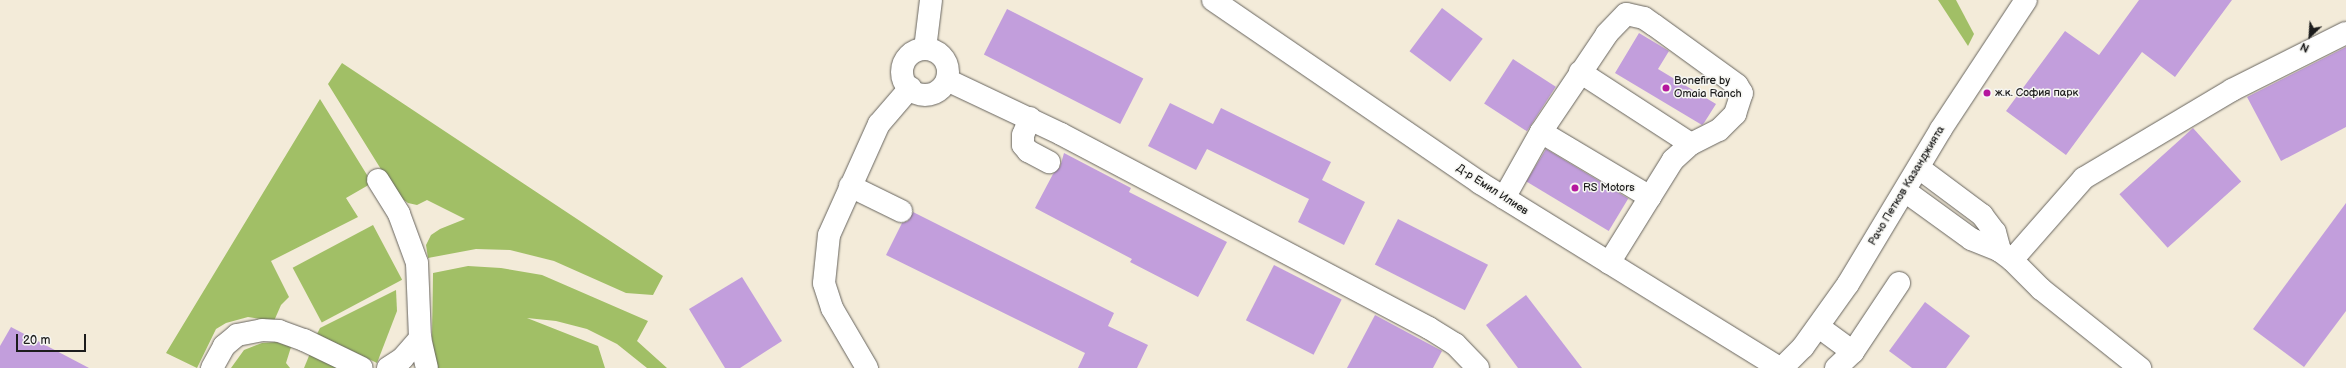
<!DOCTYPE html>
<meta charset="utf-8">
<style>
body{margin:0}
#map{position:relative;width:2346px;height:368px;overflow:hidden;background:#f3ebd9;font-family:"Balsamiq Sans",sans-serif}
div>[style]{position:absolute}
.green>*{inset:0;background:#a1bf66;transform-origin:0 0}
.building>*{inset:0;background:#c29edc;transform-origin:0 0}
.roads{filter:drop-shadow(0 0 1px #67645e) drop-shadow(0 0 1px #67645e)}
.minor>*{height:22px;margin:-11px;padding:0 11px;transform-origin:11px;border-radius:11px;background:#fff}
.minor>.ring{margin:-11px;padding:0;box-sizing:content-box;background:none;border:22px solid #fff;border-radius:50%}
.dots>*{width:11px;height:11px;translate:-50% -50%;box-sizing:border-box;border:2px solid #f6f6f2;border-radius:50%}
span{translate:-50% -50%;white-space:nowrap;text-align:center;line-height:1.15;-webkit-text-stroke:3px #f6f6f2;paint-order:stroke}
.poi-label{font-size:11px;color:#1c1c1c}
.left{translate:0 -50%;text-align:left}
.street-label{font-size:11px;color:#1c1c1c}
.north{position:absolute;left:2290px;top:16px;width:40px;height:40px;-webkit-text-stroke:3px #f6f6f2;paint-order:stroke;rotate:205deg;font-size:11px;font-weight:700;line-height:16px;text-align:center;color:#1c1c1c}
.north::after{content:'';display:block;margin:auto;width:14px;height:18px;background:#1c1c1c;clip-path:polygon(50% 0,100% 100%,50% 72%,0 100%)}
.scale{position:absolute;left:16px;top:334px;width:70px;height:18px;box-sizing:border-box;border:2px solid #1c1c1c;border-top:0;padding-left:5px;font-size:12px;line-height:14px;white-space:nowrap;color:#1c1c1c;-webkit-text-stroke:3px #f6f6f2;paint-order:stroke}
</style>
<div id="map">
<div class="green">
<div style="clip-path:polygon(1938px 0,1956px 0,1974px 34px,1968px 46px)"></div>
<div style="clip-path:polygon(342px 63px,663px 276px,653px 295px,626px 293px,554px 261px,510px 250px,476px 249px,428px 258px,426px 245px,431px 235px,440px 229px,465px 219px,427px 200px,417px 205px,408px 203px,397px 195px,328px 84px)"></div>
<div style="clip-path:polygon(320px 99px,372px 183px,346px 198px,358px 217px,271px 261px,289px 297px,281px 305px,274px 321px,248px 317px,226px 323px,216px 329px,197px 368px,166px 353px)"></div>
<div style="left:373px;top:225px;width:62px;height:91px;rotate:62deg"></div>
<div style="clip-path:polygon(468px 266px,501px 268px,542px 275px,648px 321px,637px 341px,667px 368px,647px 368px,617px 344px,587px 329px,556px 321px,527px 318px,598px 346px,605px 368px,436px 368px,432px 338px,433px 273px)"></div>
<div style="clip-path:polygon(396px 290px,397px 311px,377px 363px,317px 334px,320px 328px)"></div>
<div style="clip-path:polygon(276px 342px,291px 347px,286px 363px,290px 368px,231px 368px,244px 350px,262px 343px)"></div>
<div style="clip-path:polygon(311px 351px,345px 368px,304px 368px)"></div>
</div>
<div class="building">
<div style="clip-path:polygon(2139px 0,2232px 0,2175px 77px,2142px 52px,2066px 155px,2006px 111px,2065px 31px,2099px 55px)"></div>
<div style="left:1442px;top:8px;width:51px;height:54px;rotate:37deg"></div>
<div style="left:1007px;top:9px;width:153px;height:51px;rotate:27deg"></div>
<div style="clip-path:polygon(1639px 33px,1669px 51px,1658px 69px,1716px 104px,1704px 123px,1702px 125px,1615px 73px)"></div>
<div style="clip-path:polygon(2346px 47px,2346px 127px,2281px 161px,2247px 97px)"></div>
<div style="left:1513px;top:59px;width:51px;height:53px;rotate:33deg"></div>
<div style="clip-path:polygon(1170px 103px,1213px 124px,1221px 108px,1331px 162px,1322px 180px,1365px 202px,1344px 245px,1298px 222px,1309px 199px,1207px 149px,1196px 170px,1148px 146px)"></div>
<div style="left:2193px;top:128px;width:72px;height:99px;rotate:48deg"></div>
<div style="left:1546px;top:149px;width:96px;height:38px;rotate:31deg"></div>
<div style="clip-path:polygon(1064px 153px,1131px 188px,1129px 192px,1227px 242px,1198px 297px,1130px 262px,1132px 259px,1035px 208px,1053px 174px,1060px 167px)"></div>
<div style="clip-path:polygon(2346px 203px,2346px 311px,2304px 367px,2253px 329px)"></div>
<div style="clip-path:polygon(913px 212px,1114px 313px,1108px 326px,1148px 345px,1137px 368px,1078px 368px,1085px 353px,886px 255px,902px 223px,908px 221px)"></div>
<div style="left:1398px;top:219px;width:101px;height:51px;rotate:27deg"></div>
<div style="left:1274px;top:265px;width:76px;height:62px;rotate:27deg"></div>
<div style="clip-path:polygon(742px 277px,782px 341px,740px 368px,725px 368px,689px 309px)"></div>
<div style="clip-path:polygon(1526px 295px,1582px 368px,1518px 368px,1486px 325px)"></div>
<div style="clip-path:polygon(1925px 302px,1970px 336px,1946px 368px,1912px 368px,1889px 351px)"></div>
<div style="clip-path:polygon(1375px 315px,1442px 351px,1433px 368px,1347px 368px)"></div>
<div style="clip-path:polygon(11px 327px,89px 368px,0 368px,0 346px)"></div>
</div>
<div class="roads">
<div class="minor">
<div style="left:1213px;top:0;width:324px;rotate:34.4deg"></div>
<div style="left:1480px;top:183px;width:352px;rotate:31.7deg"></div>
<div style="left:925px;top:49px;width:49px;rotate:-83deg"></div>
<div class="ring" style="left:902px;top:49px;width:24px;height:24px"></div>
<div style="left:1580px;top:72px;width:132px;rotate:33deg"></div>
<div style="left:947px;top:80px;width:126px;rotate:25.3deg"></div>
<div style="left:1061px;top:134px;width:416px;rotate:27.8deg"></div>
<div style="left:1429px;top:328px;width:31px;rotate:32deg"></div>
<div style="left:1455px;top:344px;width:33px;rotate:46deg"></div>
<div style="left:1030px;top:118px;width:18px;rotate:112deg"></div>
<div style="left:1023px;top:135px;width:10px;rotate:90deg"></div>
<div style="left:1023px;top:145px;width:8px;rotate:50deg"></div>
<div style="left:1028px;top:151px;width:24px;rotate:28deg"></div>
<div style="left:1919px;top:168px;width:79px;rotate:36.7deg"></div>
<div style="left:1982px;top:215px;width:21px;rotate:53deg"></div>
<div style="left:1995px;top:232px;width:20px;rotate:75deg"></div>
<div style="left:378px;top:180px;width:40px;rotate:58deg"></div>
<div style="left:399px;top:214px;width:52px;rotate:69.8deg"></div>
<div style="left:417px;top:263px;width:75px;rotate:87.7deg"></div>
<div style="left:420px;top:338px;width:31px;rotate:77deg"></div>
<div style="left:850px;top:186px;width:57px;rotate:26.1deg"></div>
<div style="left:1905px;top:191px;width:82px;rotate:36deg"></div>
<div style="left:1971px;top:239px;width:31px;rotate:22deg"></div>
<div style="left:2000px;top:251px;width:15px;rotate:37deg"></div>
<div style="left:2012px;top:260px;width:41px;rotate:45deg"></div>
<div style="left:2041px;top:289px;width:127px;rotate:38.6deg"></div>
<div style="left:1504px;top:198px;width:76px;rotate:-60.7deg"></div>
<div style="left:2012px;top:260px;width:109px;rotate:-48.7deg"></div>
<div style="left:2084px;top:178px;width:172px;rotate:-30.7deg"></div>
<div style="left:2232px;top:90px;width:127px;rotate:-26.6deg"></div>
<div style="left:1609px;top:263px;width:78px;rotate:-58.2deg"></div>
<div style="left:1650px;top:197px;width:44px;rotate:-58.1deg"></div>
<div style="left:1673px;top:160px;width:24px;rotate:-42deg"></div>
<div style="left:1691px;top:144px;width:31px;rotate:-27deg"></div>
<div style="left:1719px;top:130px;width:23px;rotate:-45deg"></div>
<div style="left:1735px;top:114px;width:22px;rotate:-72deg"></div>
<div style="left:1742px;top:93px;width:9px;rotate:-122deg"></div>
<div style="left:1737px;top:85px;width:102px;rotate:-144.1deg"></div>
<div style="left:1654px;top:25px;width:12px;rotate:-145deg"></div>
<div style="left:1644px;top:18px;width:18px;rotate:-167deg"></div>
<div style="left:1626px;top:14px;width:28px;rotate:134deg"></div>
<div style="left:1607px;top:34px;width:118px;rotate:124deg"></div>
<div style="left:1541px;top:132px;width:127px;rotate:30.8deg"></div>
<div style="left:1819px;top:327px;width:42px;rotate:36.3deg"></div>
<div style="left:212px;top:368px;width:25px;rotate:-61deg"></div>
<div style="left:224px;top:346px;width:17px;rotate:-40deg"></div>
<div style="left:237px;top:335px;width:25px;rotate:-11deg"></div>
<div style="left:262px;top:330px;width:17px;rotate:3deg"></div>
<div style="left:279px;top:331px;width:27px;rotate:20deg"></div>
<div style="left:304px;top:340px;width:64px;rotate:25.8deg"></div>
<div style="left:388px;top:368px;width:17px;rotate:-33deg"></div>
<div style="left:402px;top:359px;width:28px;rotate:-49deg"></div>
<div style="left:867px;top:368px;width:69px;rotate:-120.3deg"></div>
<div style="left:832px;top:308px;width:26px;rotate:-108deg"></div>
<div style="left:824px;top:283px;width:48px;rotate:-84.1deg"></div>
<div style="left:829px;top:235px;width:122px;rotate:-65.8deg"></div>
<div style="left:879px;top:124px;width:48px;rotate:-49.3deg"></div>
<div style="left:1782px;top:368px;width:30px;rotate:-45deg"></div>
<div style="left:1803px;top:347px;width:77px;rotate:-54.5deg"></div>
<div style="left:1848px;top:284px;width:181px;rotate:-59deg"></div>
<div style="left:1941px;top:129px;width:154px;rotate:-56.6deg"></div>
<div style="left:1836px;top:368px;width:23px;rotate:-43deg"></div>
<div style="left:1853px;top:352px;width:83px;rotate:-56.3deg"></div>
</div>
</div>
<div class="dots">
<div style="left:1666px;top:88px;background:#b5179e"></div>
<div style="left:1987px;top:93px;background:#b5179e"></div>
<div style="left:1575px;top:188px;background:#b5179e"></div>
</div>
<div class="poi-label">
<span class="left" style="left:1674px;top:88px">Bonefire by<br>Omaia Ranch</span>
<span class="left" style="left:1995px;top:93px">ж.к. София парк</span>
<span class="left" style="left:1583px;top:188px">RS Motors</span>
</div>
<div class="street-label">
<span style="left:1907px;top:186px;rotate:-59deg">Рачо Петков Казанджията</span>
<span style="left:1492px;top:190px;rotate:33deg">Д-р Емил Илиев</span>
</div>
<div class="north">N</div>
<div class="scale">20 m</div>
</div>
